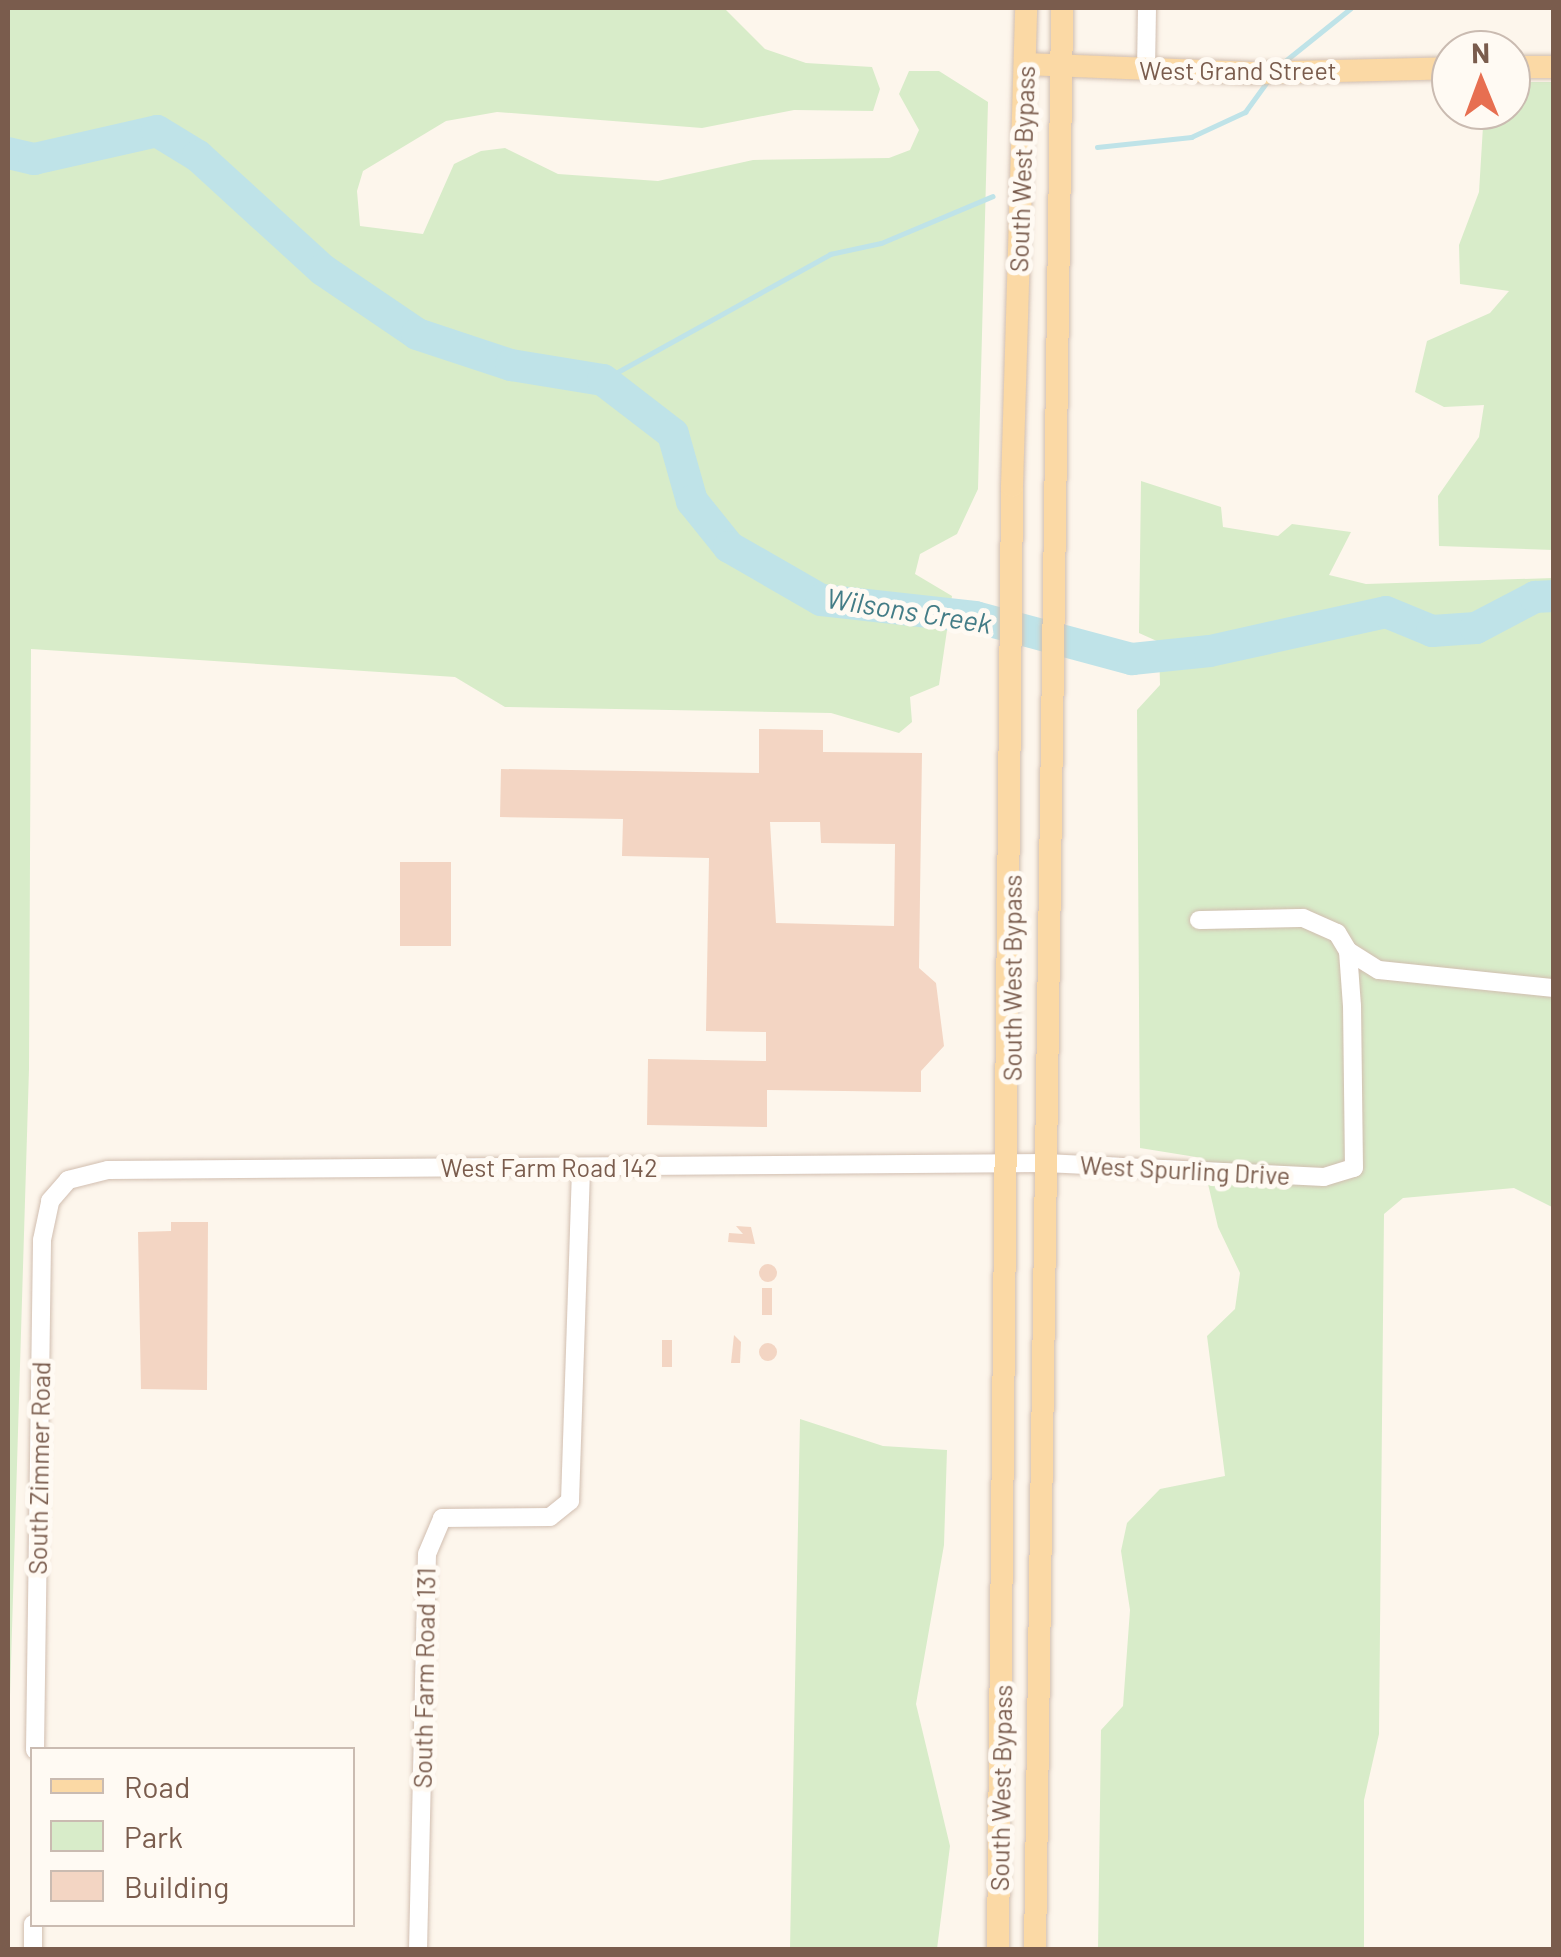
<!DOCTYPE html>
<style>
body{margin:0}
#map{position:relative;width:1561px;height:1957px;overflow:hidden;background:#fdf6ec;font-family:Barlow,sans-serif}
div>[style]{position:absolute}
.green>*{inset:0;background:#d8ecc9}
.stream>*{height:5px;margin:-2.5px;padding:0 2.5px;transform-origin:2.5px;border-radius:2.5px;background:#bfe3e8}
.river>*{height:32px;margin:-16px;padding:0 16px;transform-origin:16px;border-radius:16px;background:#bfe3e8}
.building>*{inset:0;background:#f3d5c3;transform-origin:0 0}
.round{border-radius:50%}
.roads{filter:drop-shadow(0 0 2px #d1beb0) drop-shadow(0 0 2px #d1beb0)}
.minor>*{height:18px;margin:-9px;padding:0 9px;transform-origin:9px;border-radius:9px;background:#fff}
.major>*{height:22px;margin:-11px;padding:0 11px;transform-origin:11px;border-radius:11px;background:#fbd9a5}
span{translate:-50% -50%;white-space:nowrap;text-align:center;line-height:1.15;-webkit-text-stroke:10px #fffaf3;paint-order:stroke}
.street-label{font-size:25px;color:#7a5c4d}
.water-label{font-size:28px;color:#437c86;font-style:italic}
.frame{position:absolute;inset:0;border:10px solid #7a5c4d;pointer-events:none}
.legend{position:absolute;left:30px;top:1747px;width:325px;height:180px;box-sizing:border-box;background:#fffaf3;border:2px solid #cabbb1;margin:0;padding:12px 18px;list-style:none;font-size:30px;color:#7a5c4d}
.legend li{display:flex;align-items:center;gap:20px;height:50px}
.legend b{width:50px;border:2px solid #cabbb1}
.north{position:absolute;left:1431px;top:30px;width:100px;height:100px;box-sizing:border-box;background:#fffaf3;border:2px solid #cabbb1;border-radius:50%;rotate:359deg;font-size:28px;font-weight:700;line-height:40px;text-align:center;color:#7a5c4d}
.north::after{content:'';display:block;margin:auto;width:35px;height:45px;background:#e76f51;clip-path:polygon(50% 0,100% 100%,50% 72%,0 100%)}
</style>
<div id="map">
<div class="green">
<div style="clip-path:polygon(8px 8px,724px 8px,765px 49px,806px 63px,872px 67px,880px 89px,873px 111px,794px 110px,702px 128px,497px 112px,446px 121px,363px 171px,357px 191px,360px 226px,423px 234px,454px 164px,481px 151px,505px 148px,558px 174px,658px 181px,753px 160px,889px 158px,910px 150px,919px 130px,899px 94px,909px 71px,939px 71px,988px 102px,978px 489px,957px 534px,920px 554px,915px 574px,952px 596px,939px 685px,910px 697px,912px 722px,899px 733px,831px 713px,505px 707px,455px 677px,31px 649px,29px 1069px,8px 1762px)"></div>
<div style="clip-path:polygon(1511px 82px,1553px 82px,1553px 550px,1439px 546px,1438px 496px,1479px 437px,1484px 405px,1444px 407px,1415px 392px,1427px 341px,1490px 313px,1509px 291px,1460px 284px,1459px 245px,1479px 192px,1484px 110px,1511px 110px)"></div>
<div style="clip-path:polygon(1141px 481px,1221px 507px,1223px 527px,1278px 536px,1292px 524px,1351px 532px,1329px 575px,1366px 584px,1553px 578px,1554px 1208px,1514px 1188px,1403px 1198px,1384px 1214px,1379px 1734px,1364px 1800px,1364px 1949px,1098px 1950px,1101px 1730px,1123px 1706px,1130px 1610px,1121px 1551px,1127px 1523px,1160px 1489px,1225px 1476px,1207px 1336px,1235px 1309px,1240px 1273px,1218px 1227px,1202px 1158px,1140px 1148px,1137px 710px,1160px 685px,1159px 642px,1139px 633px)"></div>
<div style="clip-path:polygon(800px 1419px,883px 1446px,947px 1450px,944px 1545px,916px 1704px,950px 1846px,937px 1949px,790px 1949px)"></div>
</div>
<div class="stream">
<div style="left:1280px;top:65px;width:91px;rotate:-38.8deg"></div>
<div style="left:1097px;top:147px;width:95px;rotate:-6.1deg"></div>
<div style="left:1191px;top:137px;width:60px;rotate:-24.8deg"></div>
<div style="left:1245px;top:112px;width:37px;rotate:-54deg"></div>
<div style="left:603px;top:380px;width:260px;rotate:-29deg"></div>
<div style="left:830px;top:254px;width:52px;rotate:-12.2deg"></div>
<div style="left:881px;top:243px;width:121px;rotate:-22.8deg"></div>
</div>
<div class="river">
<div style="left:8px;top:153px;width:27px;rotate:13deg"></div>
<div style="left:34px;top:159px;width:126px;rotate:-12.8deg"></div>
<div style="left:157px;top:131px;width:48px;rotate:31.4deg"></div>
<div style="left:198px;top:156px;width:169px;rotate:42.4deg"></div>
<div style="left:323px;top:270px;width:114px;rotate:34.2deg"></div>
<div style="left:417px;top:334px;width:99px;rotate:18.3deg"></div>
<div style="left:511px;top:365px;width:93px;rotate:9.3deg"></div>
<div style="left:603px;top:380px;width:88px;rotate:37.6deg"></div>
<div style="left:673px;top:434px;width:70px;rotate:74.2deg"></div>
<div style="left:692px;top:501px;width:59px;rotate:51.2deg"></div>
<div style="left:729px;top:547px;width:106px;rotate:29.9deg"></div>
<div style="left:821px;top:600px;width:155px;rotate:6.3deg"></div>
<div style="left:975px;top:617px;width:163px;rotate:15deg"></div>
<div style="left:1132px;top:659px;width:78px;rotate:-5.9deg"></div>
<div style="left:1210px;top:651px;width:180px;rotate:-12.5deg"></div>
<div style="left:1386px;top:612px;width:50px;rotate:22.4deg"></div>
<div style="left:1432px;top:631px;width:44px;rotate:-3.9deg"></div>
<div style="left:1476px;top:628px;width:67px;rotate:-27.7deg"></div>
<div style="left:1535px;top:597px;width:19px;rotate:-3deg"></div>
</div>
<div class="building">
<div style="clip-path:polygon(evenodd,759px 729px,823px 730px,823px 752px,922px 753px,919px 968px,936px 983px,944px 1046px,921px 1071px,921px 1092px,767px 1090px,767px 1127px,647px 1125px,648px 1059px,766px 1061px,766px 1032px,706px 1031px,709px 858px,622px 856px,623px 819px,500px 817px,501px 769px,759px 773px,759px 729px,770px 822px,820px 822px,821px 843px,895px 844px,894px 926px,776px 923px,770px 822px)"></div>
<div style="left:400px;top:862px;width:51px;height:84px"></div>
<div style="clip-path:polygon(171px 1222px,208px 1222px,207px 1390px,141px 1389px,138px 1232px,171px 1231px)"></div>
<div style="clip-path:polygon(736px 1226px,751px 1227px,755px 1244px,728px 1242px,729px 1233px,743px 1234px)"></div>
<div class="round" style="left:759px;top:1264px;width:18px;height:18px"></div>
<div style="left:772px;top:1288px;width:27px;height:10px;rotate:90deg"></div>
<div style="clip-path:polygon(734px 1335px,741px 1342px,740px 1363px,731px 1363px)"></div>
<div style="left:662px;top:1340px;width:10px;height:27px"></div>
<div class="round" style="left:759px;top:1343px;width:18px;height:18px"></div>
</div>
<div class="roads">
<div class="minor">
<div style="left:1146px;top:71px;width:63px;rotate:-89.1deg"></div>
<div style="left:1348px;top:951px;width:36px;rotate:32deg"></div>
<div style="left:1379px;top:970px;width:176px;rotate:5.9deg"></div>
<div style="left:35px;top:1750px;width:510px;rotate:-89.21deg"></div>
<div style="left:42px;top:1240px;width:40px;rotate:-78deg"></div>
<div style="left:50px;top:1201px;width:28px;rotate:-49deg"></div>
<div style="left:68px;top:1180px;width:41px;rotate:-14deg"></div>
<div style="left:108px;top:1170px;width:938px;rotate:-0.43deg"></div>
<div style="left:1046px;top:1163px;width:278px;rotate:2.9deg"></div>
<div style="left:1324px;top:1177px;width:31px;rotate:-17deg"></div>
<div style="left:1354px;top:1168px;width:162px;rotate:-90.7deg"></div>
<div style="left:1352px;top:1006px;width:55px;rotate:-94.2deg"></div>
<div style="left:1348px;top:951px;width:21px;rotate:-121deg"></div>
<div style="left:1337px;top:933px;width:37px;rotate:-156deg"></div>
<div style="left:1303px;top:918px;width:104px;rotate:178.9deg"></div>
<div style="left:33px;top:1950px;width:26px;rotate:-90deg"></div>
<div style="left:418px;top:1950px;width:396px;rotate:-88.7deg"></div>
<div style="left:427px;top:1554px;width:39px;rotate:-67deg"></div>
<div style="left:442px;top:1518px;width:108px;rotate:-0.5deg"></div>
<div style="left:550px;top:1517px;width:26px;rotate:-39deg"></div>
<div style="left:570px;top:1501px;width:334px;rotate:-88.1deg"></div>
</div>
<div class="major">
<div style="left:1025px;top:64px;width:227px;rotate:2.3deg"></div>
<div style="left:1252px;top:73px;width:199px;rotate:-1.4deg"></div>
<div style="left:1511px;top:67px;width:43px"></div>
<div style="left:998px;top:1950px;width:1464px;rotate:-89.45deg"></div>
<div style="left:1012px;top:486px;width:478px;rotate:-88.3deg"></div>
<div style="left:1035px;top:1950px;width:1942px;rotate:-89.2deg"></div>
</div>
</div>
<div class="street-label">
<span style="left:1238px;top:70px">West Grand Street</span>
<span style="left:1022px;top:169px;rotate:-88deg">South West Bypass</span>
<span style="left:1012px;top:978px;rotate:-90deg">South West Bypass</span>
<span style="left:549px;top:1167px">West Farm Road 142</span>
<span style="left:1185px;top:1170px;rotate:3deg">West Spurling Drive</span>
<span style="left:39px;top:1468px;rotate:-89deg">South Zimmer Road</span>
<span style="left:424px;top:1678px;rotate:-89deg">South Farm Road 131</span>
<span style="left:1001px;top:1788px;rotate:-89deg">South West Bypass</span>
</div>
<div class="water-label">
<span style="left:909px;top:610px;rotate:9deg">Wilsons Creek</span>
</div>
<div class="frame"></div>
<ul class="legend">
<li><b style="height:12px;background:#fbd9a5"></b>Road</li>
<li><b style="height:28px;background:#d8ecc9"></b>Park</li>
<li><b style="height:28px;background:#f3d5c3"></b>Building</li>
</ul>
<div class="north">N</div>
</div>
